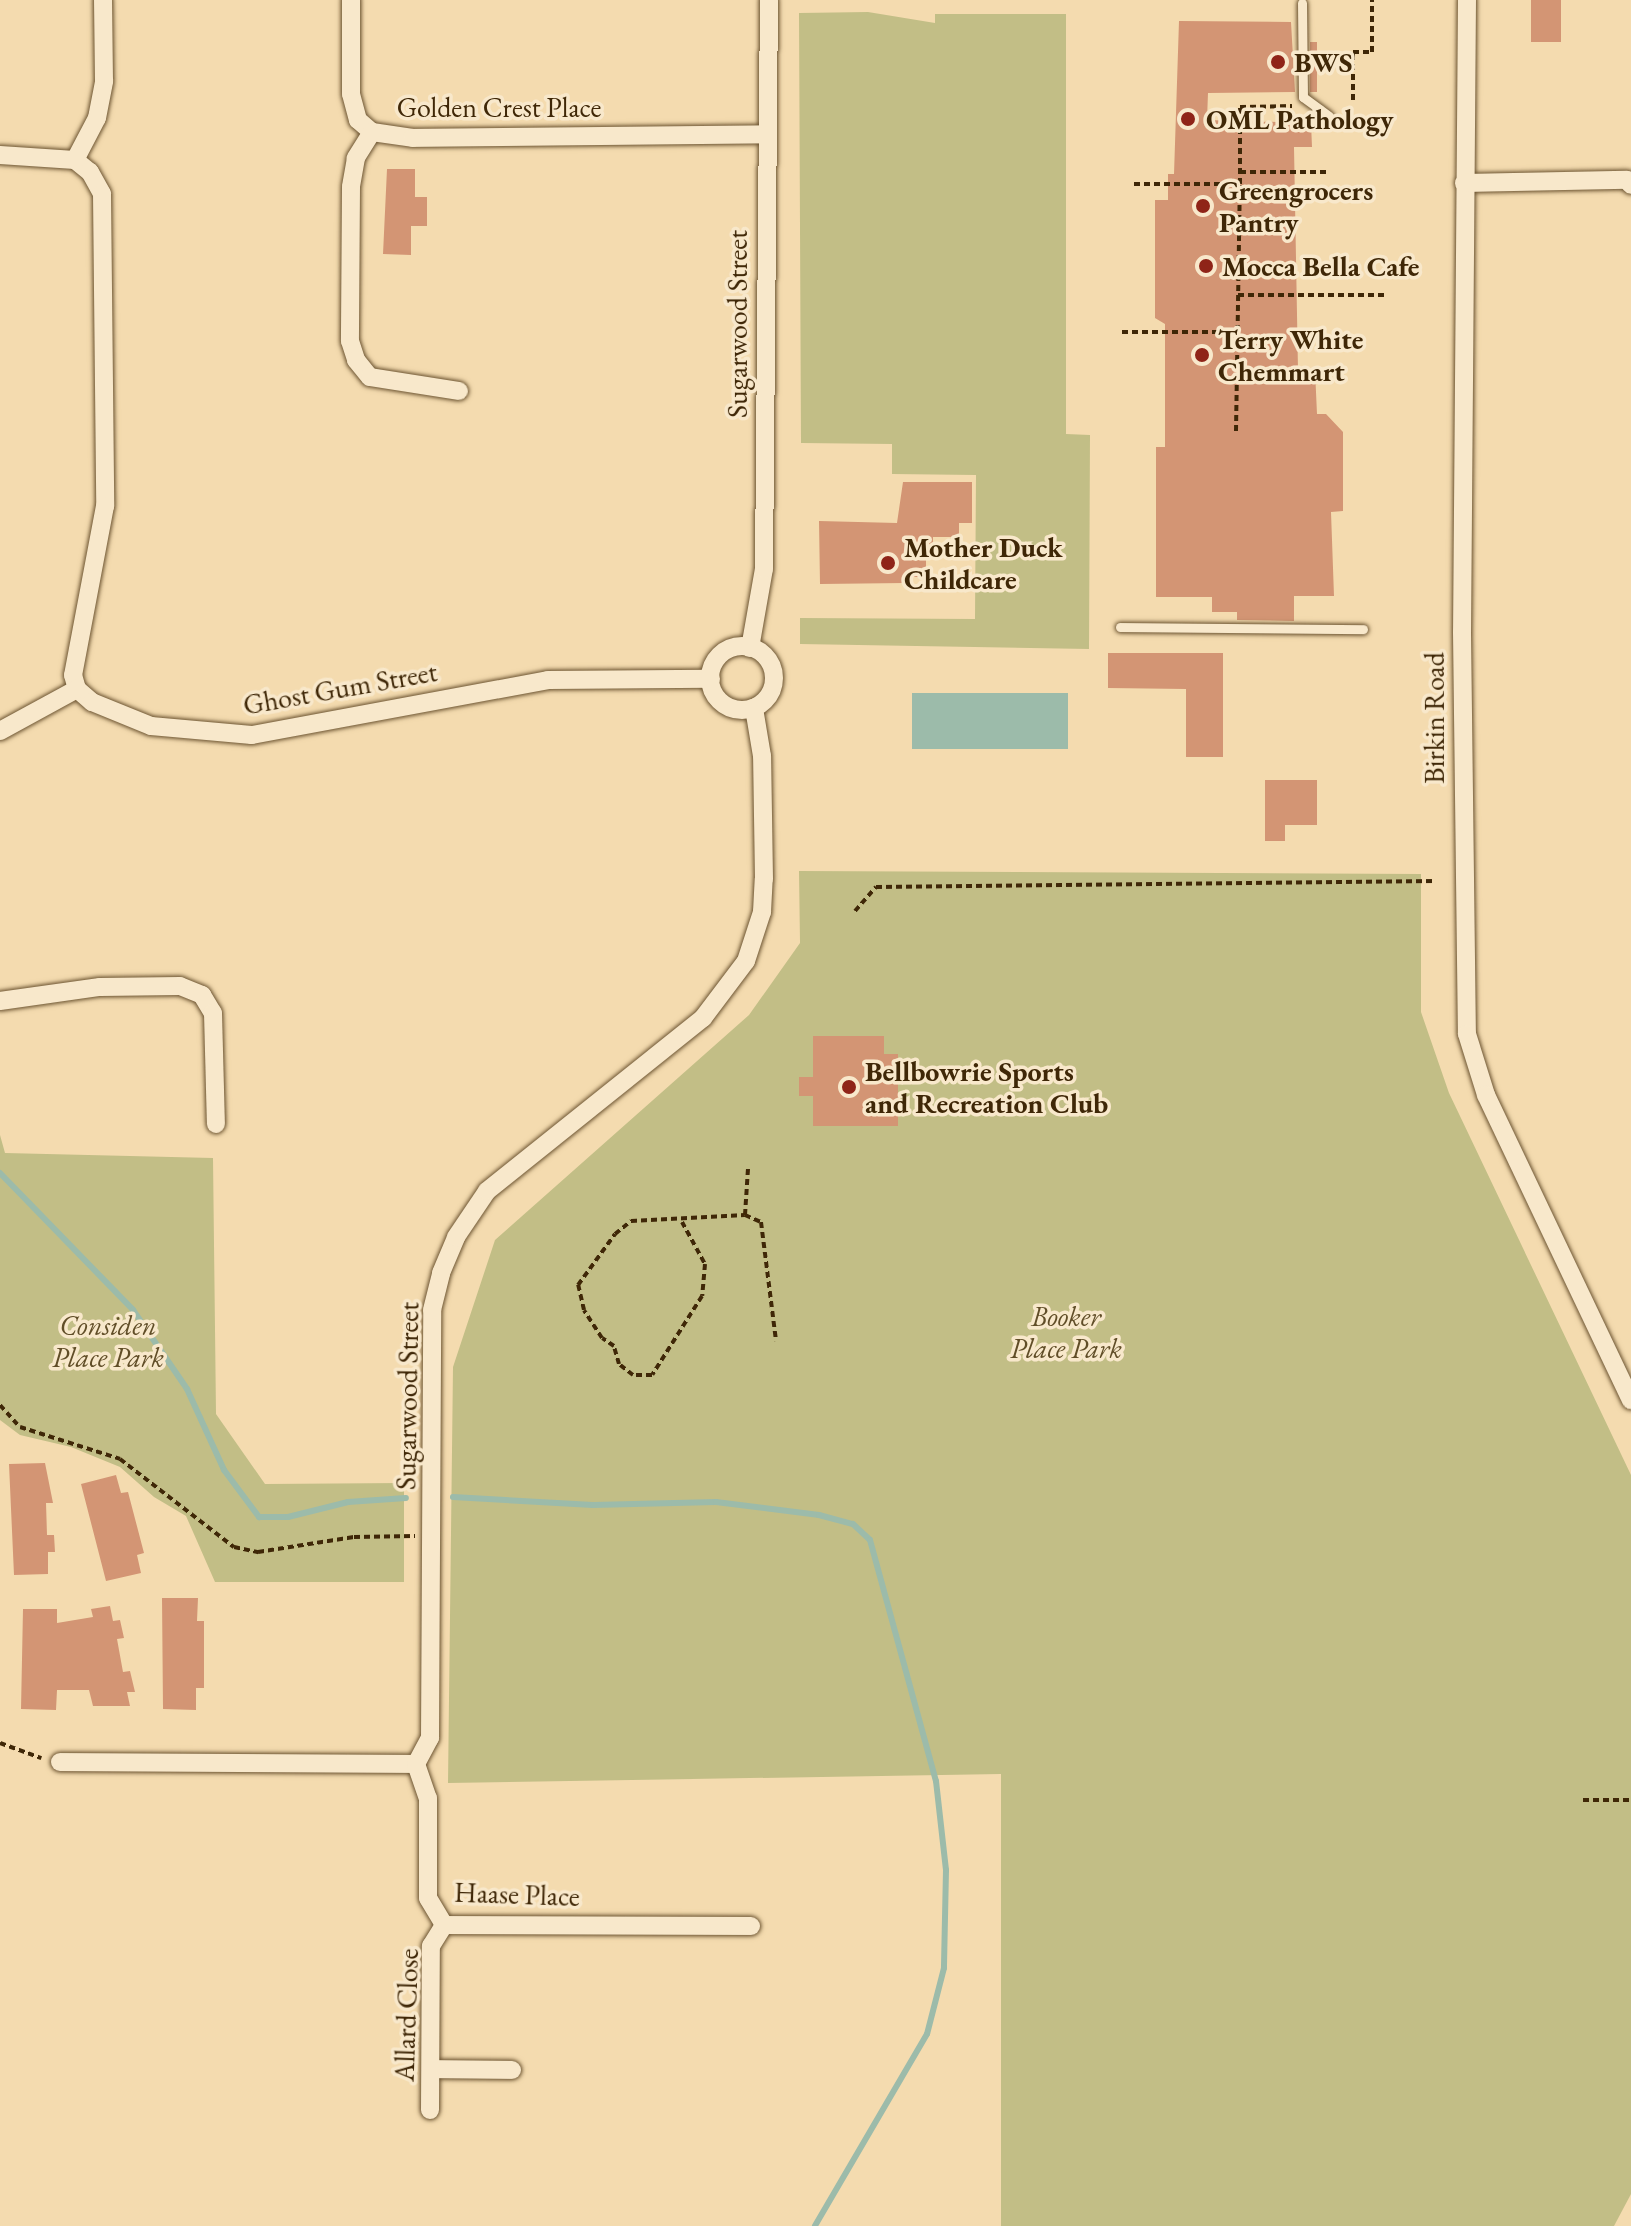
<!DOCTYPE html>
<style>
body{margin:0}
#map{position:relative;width:1631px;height:2226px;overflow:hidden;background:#f4dbaf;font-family:"EB Garamond",serif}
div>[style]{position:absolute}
.green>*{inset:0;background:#c2be86}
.water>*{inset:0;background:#9cbbaa;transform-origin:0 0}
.stream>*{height:6px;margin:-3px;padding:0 3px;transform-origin:3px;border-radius:3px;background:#9cbbaa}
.building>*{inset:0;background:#d39574;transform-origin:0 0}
.path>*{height:4px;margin-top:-2px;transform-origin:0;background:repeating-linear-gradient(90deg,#3f2707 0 6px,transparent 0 10px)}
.roads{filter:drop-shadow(0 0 2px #6c5431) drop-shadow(0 0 2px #6c5431)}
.service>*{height:9px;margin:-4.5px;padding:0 4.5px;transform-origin:4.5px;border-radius:4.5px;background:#f8e8cb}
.minor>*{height:18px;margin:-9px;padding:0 9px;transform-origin:9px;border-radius:9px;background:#f8e8cb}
.minor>.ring{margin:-9px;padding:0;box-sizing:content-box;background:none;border:18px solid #f8e8cb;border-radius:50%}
.dots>*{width:22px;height:22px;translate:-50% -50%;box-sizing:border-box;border:4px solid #f8e8cb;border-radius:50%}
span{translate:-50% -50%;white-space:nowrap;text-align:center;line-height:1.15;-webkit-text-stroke:7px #f8e8cb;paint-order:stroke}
.poi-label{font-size:28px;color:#3f2707;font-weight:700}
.left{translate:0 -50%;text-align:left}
.street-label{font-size:28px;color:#3f2707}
.park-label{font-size:28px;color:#604d27;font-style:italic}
</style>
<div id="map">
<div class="green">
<div style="clip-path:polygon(868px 12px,935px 23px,935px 14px,1066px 14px,1066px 434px,1090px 435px,1089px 649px,800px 644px,800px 618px,975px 619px,976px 475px,892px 474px,892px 444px,801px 443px,799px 13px)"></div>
<div style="clip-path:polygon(799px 871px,1421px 874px,1421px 1012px,1449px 1093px,1631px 1475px,1631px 2194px,1614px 2226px,1001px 2226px,1001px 1774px,448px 1783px,453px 1367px,495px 1240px,749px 1015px,800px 943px)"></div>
<div style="clip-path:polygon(0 1135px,5px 1153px,213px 1158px,216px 1414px,265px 1484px,404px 1483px,404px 1582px,215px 1582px,186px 1516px,154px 1497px,120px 1467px,71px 1447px,20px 1435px,0 1420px)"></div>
</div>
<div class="water">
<div style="left:1068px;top:693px;width:56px;height:156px;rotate:90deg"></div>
</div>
<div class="stream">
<div style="left:0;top:1173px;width:191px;rotate:45.8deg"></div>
<div style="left:133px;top:1310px;width:96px;rotate:55.6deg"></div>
<div style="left:187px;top:1389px;width:89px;rotate:65.4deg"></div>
<div style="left:224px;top:1470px;width:59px;rotate:53.3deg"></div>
<div style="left:259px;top:1517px;width:29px"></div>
<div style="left:288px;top:1517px;width:62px;rotate:-14deg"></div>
<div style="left:348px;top:1502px;width:58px;rotate:-3.9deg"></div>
<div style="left:453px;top:1497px;width:140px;rotate:3.3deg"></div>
<div style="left:593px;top:1505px;width:123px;rotate:-1.4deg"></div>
<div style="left:716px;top:1502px;width:104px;rotate:7.2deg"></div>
<div style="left:819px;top:1515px;width:35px;rotate:15deg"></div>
<div style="left:853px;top:1524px;width:23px;rotate:43deg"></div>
<div style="left:870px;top:1540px;width:250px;rotate:74.7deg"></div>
<div style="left:936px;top:1781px;width:90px;rotate:83.6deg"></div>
<div style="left:946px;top:1870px;width:98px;rotate:91.2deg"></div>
<div style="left:944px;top:1968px;width:68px;rotate:104.4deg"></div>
<div style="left:927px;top:2034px;width:222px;rotate:120.3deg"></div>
</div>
<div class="building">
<div style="left:1531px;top:0;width:30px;height:42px"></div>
<div style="clip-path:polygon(1179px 21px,1291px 22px,1295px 92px,1208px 93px,1207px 120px,1311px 123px,1312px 147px,1294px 147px,1298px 370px,1315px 370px,1317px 414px,1326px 414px,1343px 432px,1343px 511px,1331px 512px,1334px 596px,1294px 596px,1294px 621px,1237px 620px,1237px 612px,1212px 612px,1212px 597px,1156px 597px,1156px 447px,1165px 447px,1165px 324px,1155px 318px,1155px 200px,1168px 200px,1168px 174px,1174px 174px)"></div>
<div style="left:1310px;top:42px;width:7px;height:50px"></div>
<div style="clip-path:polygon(387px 169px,415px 169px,415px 197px,427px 197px,427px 226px,411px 226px,411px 255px,383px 254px)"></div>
<div style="clip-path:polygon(903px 482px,972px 482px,972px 523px,959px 523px,959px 537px,933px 537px,933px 554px,926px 554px,926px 577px,905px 577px,905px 583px,820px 584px,819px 521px,897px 523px)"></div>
<div style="clip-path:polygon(1108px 653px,1223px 653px,1223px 757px,1186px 757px,1186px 689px,1108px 688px)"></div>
<div style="clip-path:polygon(1265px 780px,1317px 780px,1317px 825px,1285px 825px,1285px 841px,1265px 841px)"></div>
<div style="clip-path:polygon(813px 1036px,884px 1036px,884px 1054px,898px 1054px,898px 1126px,813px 1126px,813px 1096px,799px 1096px,799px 1077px,813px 1077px)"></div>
<div style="clip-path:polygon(45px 1463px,53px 1503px,46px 1503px,47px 1535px,54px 1535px,55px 1552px,48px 1552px,48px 1574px,14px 1575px,9px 1464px)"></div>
<div style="clip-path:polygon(116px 1475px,121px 1493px,128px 1492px,144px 1553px,137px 1555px,141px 1573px,106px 1581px,81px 1484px)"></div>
<div style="clip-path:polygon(162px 1598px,198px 1598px,197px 1621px,204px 1621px,204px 1688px,196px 1688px,196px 1710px,163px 1709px)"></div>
<div style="clip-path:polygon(110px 1606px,113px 1621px,120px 1620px,124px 1638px,117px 1639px,123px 1672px,130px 1671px,135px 1692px,127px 1692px,130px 1706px,93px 1706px,89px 1690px,57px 1690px,56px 1710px,21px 1709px,23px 1609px,57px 1609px,57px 1623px,93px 1617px,91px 1609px)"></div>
</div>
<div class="path">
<div style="left:1353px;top:100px;width:48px;rotate:-90deg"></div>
<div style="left:1353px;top:52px;width:19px"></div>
<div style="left:1372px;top:52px;width:52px;rotate:-90deg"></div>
<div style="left:1240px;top:172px;width:89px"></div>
<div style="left:1134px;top:184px;width:106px"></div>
<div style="left:1240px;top:184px;width:77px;rotate:-90deg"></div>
<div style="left:1240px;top:107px;width:52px;rotate:-1.1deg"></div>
<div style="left:1238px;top:295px;width:150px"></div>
<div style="left:1122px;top:332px;width:116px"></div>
<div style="left:1236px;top:431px;width:247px;rotate:-89.1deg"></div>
<div style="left:855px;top:911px;width:32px;rotate:-49deg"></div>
<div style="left:876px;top:887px;width:560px;rotate:-0.61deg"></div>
<div style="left:745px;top:1215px;width:47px;rotate:-86.3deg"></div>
<div style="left:682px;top:1222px;width:48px;rotate:61.3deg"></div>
<div style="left:705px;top:1264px;width:32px;rotate:95deg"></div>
<div style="left:702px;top:1296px;width:93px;rotate:122.3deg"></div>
<div style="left:652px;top:1375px;width:19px;rotate:180deg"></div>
<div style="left:633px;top:1375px;width:18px;rotate:-142deg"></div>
<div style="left:619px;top:1364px;width:19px;rotate:-106deg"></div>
<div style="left:614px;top:1346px;width:14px;rotate:-146deg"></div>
<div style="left:602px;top:1338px;width:33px;rotate:-123deg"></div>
<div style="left:584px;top:1310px;width:26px;rotate:-103deg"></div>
<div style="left:578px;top:1285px;width:63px;rotate:-54deg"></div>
<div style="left:615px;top:1234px;width:21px;rotate:-39deg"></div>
<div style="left:631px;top:1221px;width:114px;rotate:-3deg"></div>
<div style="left:745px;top:1215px;width:17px;rotate:24deg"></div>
<div style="left:761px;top:1222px;width:120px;rotate:82.8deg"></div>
<div style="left:0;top:1405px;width:30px;rotate:48deg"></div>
<div style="left:20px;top:1427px;width:105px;rotate:17.7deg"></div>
<div style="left:120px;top:1459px;width:144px;rotate:37.7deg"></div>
<div style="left:234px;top:1547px;width:25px;rotate:12deg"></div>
<div style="left:258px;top:1552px;width:97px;rotate:-8.9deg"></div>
<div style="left:354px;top:1537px;width:61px;rotate:-0.9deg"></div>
<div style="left:0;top:1743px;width:44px;rotate:20.1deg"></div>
<div style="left:1583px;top:1800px;width:48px"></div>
</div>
<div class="roads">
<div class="service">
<div style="left:1302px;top:3px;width:94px;rotate:89.4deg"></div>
<div style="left:1303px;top:97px;width:32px;rotate:36deg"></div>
<div style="left:1120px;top:627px;width:243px;rotate:0.5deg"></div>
</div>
<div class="minor">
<div style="left:351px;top:0;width:94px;rotate:90deg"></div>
<div style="left:351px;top:94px;width:27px;rotate:75deg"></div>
<div style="left:358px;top:120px;width:18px;rotate:41deg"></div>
<div style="left:372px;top:132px;width:41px;rotate:8.3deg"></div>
<div style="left:413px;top:138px;width:353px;rotate:-0.6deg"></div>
<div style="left:1467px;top:0;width:632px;rotate:90.45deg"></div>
<div style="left:1462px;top:632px;width:402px;rotate:89.3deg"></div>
<div style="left:1467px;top:1034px;width:64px;rotate:72.7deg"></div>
<div style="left:1486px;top:1095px;width:338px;rotate:64.6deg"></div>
<div style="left:372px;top:132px;width:31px;rotate:122deg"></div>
<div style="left:356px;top:158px;width:29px;rotate:100deg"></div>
<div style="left:351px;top:187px;width:154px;rotate:90.4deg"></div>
<div style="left:350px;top:341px;width:20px;rotate:72deg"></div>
<div style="left:356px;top:360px;width:22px;rotate:51deg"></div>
<div style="left:370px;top:377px;width:90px;rotate:8.9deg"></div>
<div style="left:0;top:155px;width:75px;rotate:3.8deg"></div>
<div style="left:75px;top:160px;width:19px;rotate:39deg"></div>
<div style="left:90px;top:172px;width:25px;rotate:61deg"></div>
<div style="left:102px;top:194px;width:312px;rotate:89.4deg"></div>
<div style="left:105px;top:506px;width:172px;rotate:100.7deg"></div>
<div style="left:73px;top:675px;width:15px;rotate:74deg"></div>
<div style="left:77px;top:689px;width:20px;rotate:41deg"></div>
<div style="left:92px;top:702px;width:64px;rotate:22.1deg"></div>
<div style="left:151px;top:726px;width:101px;rotate:5.1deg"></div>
<div style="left:252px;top:735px;width:301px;rotate:-10.5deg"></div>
<div style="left:548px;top:680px;width:163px;rotate:-0.4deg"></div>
<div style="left:75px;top:160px;width:47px;rotate:-62.4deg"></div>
<div style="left:97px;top:118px;width:38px;rotate:-79deg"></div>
<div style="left:104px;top:81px;width:81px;rotate:-90.7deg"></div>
<div style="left:1464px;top:183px;width:163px;rotate:-1.1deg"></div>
<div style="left:1627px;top:180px;width:6px;rotate:51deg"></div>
<div class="ring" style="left:710px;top:646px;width:46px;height:46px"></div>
<div style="left:750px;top:648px;width:80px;rotate:-80deg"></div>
<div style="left:764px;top:569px;width:569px;rotate:-89.5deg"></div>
<div style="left:0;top:731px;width:88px;rotate:-28.6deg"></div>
<div style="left:0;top:1001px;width:101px;rotate:-8deg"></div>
<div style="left:100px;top:987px;width:80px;rotate:-0.7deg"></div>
<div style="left:180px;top:986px;width:24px;rotate:22deg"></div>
<div style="left:202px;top:995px;width:21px;rotate:59deg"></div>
<div style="left:213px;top:1013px;width:111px;rotate:88.5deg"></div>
<div style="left:60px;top:1762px;width:356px;rotate:0.3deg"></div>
<div style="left:416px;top:1764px;width:30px;rotate:-62deg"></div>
<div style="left:430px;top:1738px;width:428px;rotate:-89.7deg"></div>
<div style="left:432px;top:1310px;width:38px;rotate:-76deg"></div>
<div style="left:441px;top:1273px;width:39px;rotate:-67deg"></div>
<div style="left:456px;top:1237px;width:55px;rotate:-56deg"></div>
<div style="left:487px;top:1191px;width:277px;rotate:-38.7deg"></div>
<div style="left:703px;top:1018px;width:71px;rotate:-53deg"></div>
<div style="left:746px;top:961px;width:52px;rotate:-71.9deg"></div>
<div style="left:762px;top:912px;width:33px;rotate:-87deg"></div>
<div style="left:764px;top:879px;width:123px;rotate:-90.9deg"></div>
<div style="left:762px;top:756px;width:49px;rotate:-99.5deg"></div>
<div style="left:416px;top:1764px;width:36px;rotate:71deg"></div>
<div style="left:428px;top:1798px;width:100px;rotate:90deg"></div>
<div style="left:428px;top:1898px;width:31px;rotate:59deg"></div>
<div style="left:444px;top:1925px;width:307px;rotate:0.2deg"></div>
<div style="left:431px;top:2069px;width:81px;rotate:0.7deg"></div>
<div style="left:430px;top:2110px;width:164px;rotate:-89.7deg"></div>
<div style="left:431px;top:1946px;width:25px;rotate:-58deg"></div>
</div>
</div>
<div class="dots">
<div style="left:1278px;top:62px;background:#8f2418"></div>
<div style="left:1188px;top:119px;background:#8f2418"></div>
<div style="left:1203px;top:206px;background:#8f2418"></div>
<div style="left:1206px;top:266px;background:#8f2418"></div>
<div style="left:1202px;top:355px;background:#8f2418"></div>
<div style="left:888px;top:563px;background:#8f2418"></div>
<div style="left:849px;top:1087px;background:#8f2418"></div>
</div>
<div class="poi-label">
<span class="left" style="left:1294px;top:62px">BWS</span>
<span class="left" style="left:1206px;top:119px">OML Pathology</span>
<span class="left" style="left:1219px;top:206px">Greengrocers<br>Pantry</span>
<span class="left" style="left:1222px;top:266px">Mocca Bella Cafe</span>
<span class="left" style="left:1218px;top:355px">Terry White<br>Chemmart</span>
<span class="left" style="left:904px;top:563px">Mother Duck<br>Childcare</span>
<span class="left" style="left:865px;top:1087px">Bellbowrie Sports<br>and Recreation Club</span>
</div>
<div class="street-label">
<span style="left:499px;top:107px">Golden Crest Place</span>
<span style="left:737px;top:324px;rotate:-90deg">Sugarwood Street</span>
<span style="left:340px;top:688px;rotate:-10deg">Ghost Gum Street</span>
<span style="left:1434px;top:718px;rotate:-90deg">Birkin Road</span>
<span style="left:407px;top:1396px;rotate:-89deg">Sugarwood Street</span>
<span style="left:517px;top:1894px;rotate:2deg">Haase Place</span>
<span style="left:406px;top:2015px;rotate:-88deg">Allard Close</span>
</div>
<div class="park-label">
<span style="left:1066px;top:1332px">Booker<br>Place Park</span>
<span style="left:108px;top:1341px">Considen<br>Place Park</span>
</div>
</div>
